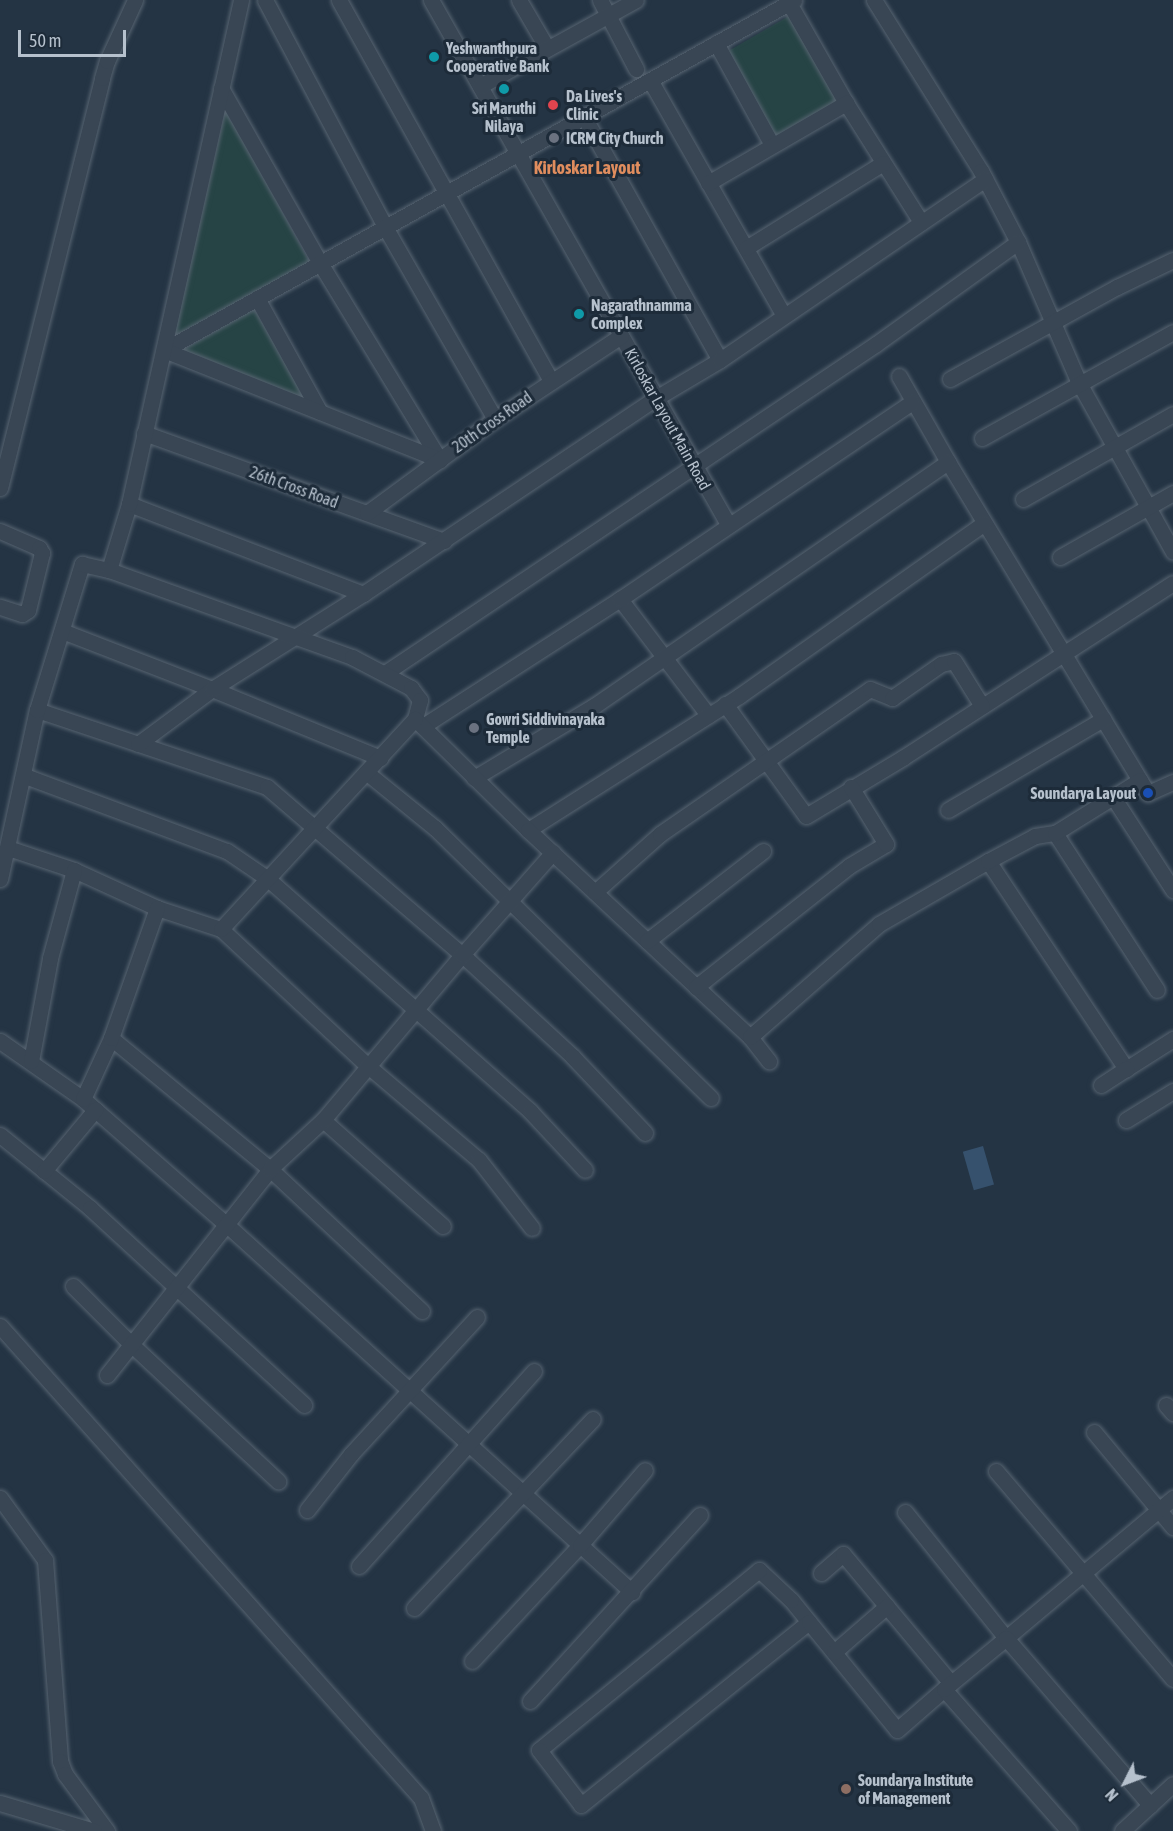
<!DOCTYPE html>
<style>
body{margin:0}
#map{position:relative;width:1173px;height:1831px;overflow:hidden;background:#243444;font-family:"Asap Condensed",sans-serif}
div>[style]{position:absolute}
.green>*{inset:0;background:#264445;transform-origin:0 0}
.water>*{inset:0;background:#36516d;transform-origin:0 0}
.roads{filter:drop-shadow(0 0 2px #576471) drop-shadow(0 0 2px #576471)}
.minor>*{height:15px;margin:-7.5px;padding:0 7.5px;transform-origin:7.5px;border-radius:7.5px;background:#394654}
.dots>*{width:16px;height:16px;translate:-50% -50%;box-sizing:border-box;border:3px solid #1d2b39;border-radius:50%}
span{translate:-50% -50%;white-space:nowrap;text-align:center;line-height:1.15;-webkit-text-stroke:6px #1d2b39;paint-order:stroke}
.poi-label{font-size:16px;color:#b6c1cd;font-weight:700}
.left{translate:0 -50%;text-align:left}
.right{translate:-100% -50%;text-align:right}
.street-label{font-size:16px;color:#b6c1cd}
.neighbourhood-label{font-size:18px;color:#e08d5e;font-weight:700}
.north{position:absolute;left:1095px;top:1753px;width:60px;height:60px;-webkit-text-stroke:4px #1d2b39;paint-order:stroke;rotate:228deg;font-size:16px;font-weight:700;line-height:24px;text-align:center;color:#b6c1cd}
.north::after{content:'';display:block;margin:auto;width:21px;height:27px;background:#b6c1cd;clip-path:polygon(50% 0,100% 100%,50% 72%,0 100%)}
.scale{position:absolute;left:18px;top:30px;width:108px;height:27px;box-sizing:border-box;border:3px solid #b6c1cd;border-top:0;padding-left:8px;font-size:18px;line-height:21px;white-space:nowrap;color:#b6c1cd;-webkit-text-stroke:4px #1d2b39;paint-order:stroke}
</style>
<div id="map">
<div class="green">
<div style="left:789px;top:16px;width:100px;height:74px;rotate:60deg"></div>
<div style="clip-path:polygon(226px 108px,310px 263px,174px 336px)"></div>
<div style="clip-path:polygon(254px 309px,308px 401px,181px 351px)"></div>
</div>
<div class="water">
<div style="left:983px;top:1146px;width:40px;height:21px;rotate:74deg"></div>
</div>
<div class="roads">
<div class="minor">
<div style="left:265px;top:0;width:257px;rotate:62.1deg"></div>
<div style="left:385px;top:227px;width:221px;rotate:60.2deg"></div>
<div style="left:339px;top:0;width:436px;rotate:60.9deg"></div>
<div style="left:431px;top:0;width:602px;rotate:60.46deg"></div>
<div style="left:519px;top:0;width:56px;rotate:59.7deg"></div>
<div style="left:600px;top:0;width:78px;rotate:62.4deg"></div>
<div style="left:874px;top:0;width:202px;rotate:58deg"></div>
<div style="left:981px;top:171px;width:80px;rotate:62.5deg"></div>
<div style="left:1018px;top:242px;width:154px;rotate:66.6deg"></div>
<div style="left:1079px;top:383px;width:193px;rotate:60.9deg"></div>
<div style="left:789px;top:3px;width:115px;rotate:60.3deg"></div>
<div style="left:846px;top:103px;width:141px;rotate:57.8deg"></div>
<div style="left:716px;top:43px;width:116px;rotate:61.2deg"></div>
<div style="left:650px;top:80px;width:271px;rotate:60.4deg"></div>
<div style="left:480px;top:86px;width:178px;rotate:-28.9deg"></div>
<div style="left:221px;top:88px;width:201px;rotate:60.5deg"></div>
<div style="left:320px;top:263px;width:231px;rotate:58.7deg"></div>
<div style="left:584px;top:117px;width:278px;rotate:60.8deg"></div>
<div style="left:708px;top:183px;width:160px;rotate:-30.1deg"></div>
<div style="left:746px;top:248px;width:161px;rotate:-31.8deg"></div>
<div style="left:257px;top:298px;width:130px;rotate:61.1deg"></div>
<div style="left:164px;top:350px;width:721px;rotate:-29.05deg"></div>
<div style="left:164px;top:350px;width:297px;rotate:21.7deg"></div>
<div style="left:899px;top:376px;width:99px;rotate:60.3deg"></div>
<div style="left:948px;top:462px;width:387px;rotate:58.9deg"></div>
<div style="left:1148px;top:793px;width:27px;rotate:-24deg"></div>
<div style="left:950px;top:379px;width:191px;rotate:-28.9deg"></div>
<div style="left:1117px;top:287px;width:62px;rotate:-25.7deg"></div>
<div style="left:144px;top:433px;width:319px;rotate:19.8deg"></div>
<div style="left:982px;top:438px;width:218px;rotate:-29deg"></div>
<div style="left:0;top:488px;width:422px;rotate:-76deg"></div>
<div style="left:102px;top:78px;width:18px;rotate:-74deg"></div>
<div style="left:107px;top:61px;width:67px;rotate:-65.3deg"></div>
<div style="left:1023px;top:499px;width:172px;rotate:-29.5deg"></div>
<div style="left:129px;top:504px;width:251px;rotate:21deg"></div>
<div style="left:363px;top:594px;width:353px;rotate:-33.8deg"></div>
<div style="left:656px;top:398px;width:74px;rotate:-30.7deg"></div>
<div style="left:720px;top:360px;width:321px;rotate:-34.3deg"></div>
<div style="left:367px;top:513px;width:159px;rotate:-36.3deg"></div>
<div style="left:495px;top:419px;width:151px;rotate:-33.4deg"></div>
<div style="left:0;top:531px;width:43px;rotate:23.6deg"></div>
<div style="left:39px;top:548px;width:6px;rotate:59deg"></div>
<div style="left:42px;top:553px;width:59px;rotate:103.8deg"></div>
<div style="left:28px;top:610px;width:7px;rotate:146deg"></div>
<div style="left:22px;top:614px;width:23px;rotate:-162deg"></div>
<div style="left:1060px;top:557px;width:130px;rotate:-29.5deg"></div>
<div style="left:109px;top:570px;width:69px;rotate:-73.1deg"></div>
<div style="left:129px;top:504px;width:516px;rotate:-77.47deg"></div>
<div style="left:620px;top:599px;width:146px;rotate:52.8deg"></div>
<div style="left:62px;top:631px;width:161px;rotate:21.1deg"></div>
<div style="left:212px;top:689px;width:182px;rotate:22.3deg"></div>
<div style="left:385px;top:673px;width:591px;rotate:-33.82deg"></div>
<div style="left:876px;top:344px;width:175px;rotate:-35.7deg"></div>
<div style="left:725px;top:704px;width:138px;rotate:54.1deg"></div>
<div style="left:806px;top:816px;width:114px;rotate:-31deg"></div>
<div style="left:904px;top:757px;width:320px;rotate:-32.9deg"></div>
<div style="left:37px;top:710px;width:243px;rotate:18.5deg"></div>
<div style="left:267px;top:787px;width:264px;rotate:40.7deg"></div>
<div style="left:467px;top:959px;width:143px;rotate:42.7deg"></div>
<div style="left:572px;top:1056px;width:106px;rotate:46.5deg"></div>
<div style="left:423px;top:726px;width:234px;rotate:-32.8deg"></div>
<div style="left:620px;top:599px;width:352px;rotate:-34deg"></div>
<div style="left:138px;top:744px;width:92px;rotate:-36.6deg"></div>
<div style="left:212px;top:689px;width:178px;rotate:-32.2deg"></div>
<div style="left:366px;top:772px;width:89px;rotate:39.1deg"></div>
<div style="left:435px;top:828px;width:386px;rotate:44.4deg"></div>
<div style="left:25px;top:776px;width:215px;rotate:20.4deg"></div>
<div style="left:227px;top:851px;width:50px;rotate:34.3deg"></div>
<div style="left:268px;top:879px;width:351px;rotate:41.5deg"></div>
<div style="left:531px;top:1112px;width:79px;rotate:47deg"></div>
<div style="left:474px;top:778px;width:140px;rotate:-31deg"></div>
<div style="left:594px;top:706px;width:430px;rotate:-34.6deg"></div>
<div style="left:1113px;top:797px;width:111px;rotate:57.2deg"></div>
<div style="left:948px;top:810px;width:180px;rotate:-30.4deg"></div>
<div style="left:528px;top:830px;width:250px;rotate:-32.4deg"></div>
<div style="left:739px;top:696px;width:300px;rotate:-35.2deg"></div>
<div style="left:1055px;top:833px;width:187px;rotate:57deg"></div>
<div style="left:8px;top:848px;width:70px;rotate:18.4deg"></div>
<div style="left:74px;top:870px;width:91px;rotate:24.6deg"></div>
<div style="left:157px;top:908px;width:67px;rotate:18.2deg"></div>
<div style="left:221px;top:929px;width:201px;rotate:43deg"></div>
<div style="left:368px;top:1066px;width:145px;rotate:40.3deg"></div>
<div style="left:479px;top:1160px;width:86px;rotate:52.1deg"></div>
<div style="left:988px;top:861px;width:250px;rotate:56.4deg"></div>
<div style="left:1126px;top:1069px;width:56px;rotate:-32.6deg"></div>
<div style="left:0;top:879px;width:173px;rotate:-77.7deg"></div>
<div style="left:37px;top:710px;width:153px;rotate:-72.9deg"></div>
<div style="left:82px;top:564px;width:28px;rotate:13deg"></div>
<div style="left:109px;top:570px;width:258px;rotate:19.7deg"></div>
<div style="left:352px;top:657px;width:67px;rotate:27.7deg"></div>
<div style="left:411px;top:688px;width:15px;rotate:53deg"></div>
<div style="left:420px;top:700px;width:20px;rotate:105deg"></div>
<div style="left:415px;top:719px;width:158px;rotate:44.5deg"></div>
<div style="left:528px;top:830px;width:304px;rotate:43deg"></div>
<div style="left:750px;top:1037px;width:31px;rotate:52deg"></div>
<div style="left:595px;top:892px;width:87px;rotate:-41.7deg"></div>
<div style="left:660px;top:834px;width:255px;rotate:-34.6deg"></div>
<div style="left:870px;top:689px;width:24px;rotate:22deg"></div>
<div style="left:892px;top:698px;width:60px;rotate:-34.8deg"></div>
<div style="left:941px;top:664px;width:13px;rotate:-13deg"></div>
<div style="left:954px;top:661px;width:53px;rotate:58.1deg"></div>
<div style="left:221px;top:929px;width:286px;rotate:-47.3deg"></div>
<div style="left:647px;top:941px;width:147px;rotate:-37.8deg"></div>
<div style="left:696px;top:987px;width:195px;rotate:-38.3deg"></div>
<div style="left:849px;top:866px;width:43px;rotate:-30.7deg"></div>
<div style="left:886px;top:844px;width:67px;rotate:-121.6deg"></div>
<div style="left:750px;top:1037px;width:171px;rotate:-41.2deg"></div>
<div style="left:879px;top:924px;width:126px;rotate:-30deg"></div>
<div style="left:988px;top:861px;width:53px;rotate:-28deg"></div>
<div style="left:1035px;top:836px;width:20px;rotate:-9deg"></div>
<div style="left:1055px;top:833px;width:100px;rotate:-31.9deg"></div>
<div style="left:111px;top:1038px;width:206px;rotate:39.5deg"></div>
<div style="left:270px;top:1169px;width:208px;rotate:43.1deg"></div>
<div style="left:0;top:1041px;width:101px;rotate:34.9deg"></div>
<div style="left:83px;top:1099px;width:191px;rotate:41.2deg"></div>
<div style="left:227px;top:1225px;width:547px;rotate:42.18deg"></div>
<div style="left:31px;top:1061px;width:105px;rotate:-79.5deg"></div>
<div style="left:50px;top:958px;width:91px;rotate:-74.7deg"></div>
<div style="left:1101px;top:1085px;width:30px;rotate:-33deg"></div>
<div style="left:83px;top:1099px;width:67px;rotate:-65.3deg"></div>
<div style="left:111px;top:1038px;width:138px;rotate:-70.5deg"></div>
<div style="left:323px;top:1120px;width:160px;rotate:41.5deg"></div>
<div style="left:1126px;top:1120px;width:55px;rotate:-31.7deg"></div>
<div style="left:0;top:1135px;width:116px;rotate:39deg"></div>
<div style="left:90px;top:1208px;width:291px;rotate:42.6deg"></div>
<div style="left:44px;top:1171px;width:80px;rotate:-50.1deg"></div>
<div style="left:73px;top:1286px;width:83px;rotate:45deg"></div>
<div style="left:132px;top:1345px;width:200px;rotate:43deg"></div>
<div style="left:0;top:1326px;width:632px;rotate:48.27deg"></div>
<div style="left:421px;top:1798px;width:35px;rotate:70deg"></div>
<div style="left:107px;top:1375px;width:263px;rotate:-51.6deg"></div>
<div style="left:270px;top:1169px;width:72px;rotate:-42.8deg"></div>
<div style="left:323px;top:1120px;width:216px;rotate:-49.9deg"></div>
<div style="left:462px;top:955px;width:137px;rotate:-48.5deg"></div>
<div style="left:1166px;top:1405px;width:11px;rotate:49deg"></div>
<div style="left:1094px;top:1432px;width:124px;rotate:50.3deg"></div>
<div style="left:996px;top:1471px;width:273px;rotate:49.6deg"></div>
<div style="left:0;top:1498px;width:77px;rotate:54deg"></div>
<div style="left:45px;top:1560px;width:202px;rotate:85.7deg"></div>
<div style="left:60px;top:1761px;width:14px;rotate:69deg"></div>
<div style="left:65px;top:1774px;width:71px;rotate:53.6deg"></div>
<div style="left:307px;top:1510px;width:71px;rotate:-51.8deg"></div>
<div style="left:351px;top:1454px;width:186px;rotate:-47.4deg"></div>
<div style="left:905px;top:1512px;width:161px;rotate:51.3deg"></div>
<div style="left:1006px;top:1638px;width:218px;rotate:-40deg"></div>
<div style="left:359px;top:1566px;width:262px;rotate:-48.1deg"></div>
<div style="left:821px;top:1573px;width:29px;rotate:-41deg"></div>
<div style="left:843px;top:1554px;width:168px;rotate:50.1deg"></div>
<div style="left:414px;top:1608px;width:260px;rotate:-46.6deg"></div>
<div style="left:809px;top:1622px;width:28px;rotate:-129deg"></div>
<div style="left:791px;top:1600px;width:44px;rotate:-136.8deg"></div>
<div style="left:759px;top:1570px;width:284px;rotate:140.7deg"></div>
<div style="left:539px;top:1750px;width:69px;rotate:52.6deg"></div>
<div style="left:581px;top:1805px;width:292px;rotate:-38.8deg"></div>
<div style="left:809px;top:1622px;width:139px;rotate:50.8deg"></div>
<div style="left:897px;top:1730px;width:62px;rotate:-41.1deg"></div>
<div style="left:834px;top:1652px;width:70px;rotate:-41deg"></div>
<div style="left:472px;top:1661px;width:158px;rotate:-47deg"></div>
<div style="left:580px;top:1545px;width:99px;rotate:-49.1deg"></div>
<div style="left:530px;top:1701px;width:252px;rotate:-47.6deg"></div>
<div style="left:0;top:1803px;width:98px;rotate:16.6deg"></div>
<div style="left:1069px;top:1831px;width:189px;rotate:-131.4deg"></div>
<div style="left:944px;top:1689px;width:80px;rotate:-39.4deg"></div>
<div style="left:1006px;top:1638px;width:221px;rotate:49.2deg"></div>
<div style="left:1122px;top:1831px;width:69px;rotate:-42.7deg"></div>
</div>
</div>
<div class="dots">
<div style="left:434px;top:57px;background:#0f9aa8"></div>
<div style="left:504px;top:89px;background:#0f9aa8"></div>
<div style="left:553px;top:105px;background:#e0444e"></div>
<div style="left:554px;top:138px;background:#6b7280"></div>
<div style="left:579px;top:314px;background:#0f9aa8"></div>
<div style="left:474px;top:728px;background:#6b7280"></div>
<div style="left:1148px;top:793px;background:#1a4fb4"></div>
<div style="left:846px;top:1789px;background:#8d6e63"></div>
</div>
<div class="poi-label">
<span class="left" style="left:446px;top:57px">Yeshwanthpura<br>Cooperative Bank</span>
<span class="left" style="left:566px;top:105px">Da Lives's<br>Clinic</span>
<span style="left:504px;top:117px">Sri Maruthi<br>Nilaya</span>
<span class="left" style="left:566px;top:138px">ICRM City Church</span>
<span class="left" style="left:591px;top:314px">Nagarathnamma<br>Complex</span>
<span class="left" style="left:486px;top:728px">Gowri Siddivinayaka<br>Temple</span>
<span class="right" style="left:1136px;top:793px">Soundarya Layout</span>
<span class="left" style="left:858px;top:1789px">Soundarya Institute<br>of Management</span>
</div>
<div class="street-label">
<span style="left:668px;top:419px;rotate:61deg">Kirloskar Layout Main Road</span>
<span style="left:492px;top:422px;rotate:-35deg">20th Cross Road</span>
<span style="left:294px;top:487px;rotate:20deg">26th Cross Road</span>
</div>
<div class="neighbourhood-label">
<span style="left:587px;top:168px">Kirloskar Layout</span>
</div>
<div class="north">N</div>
<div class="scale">50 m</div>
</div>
